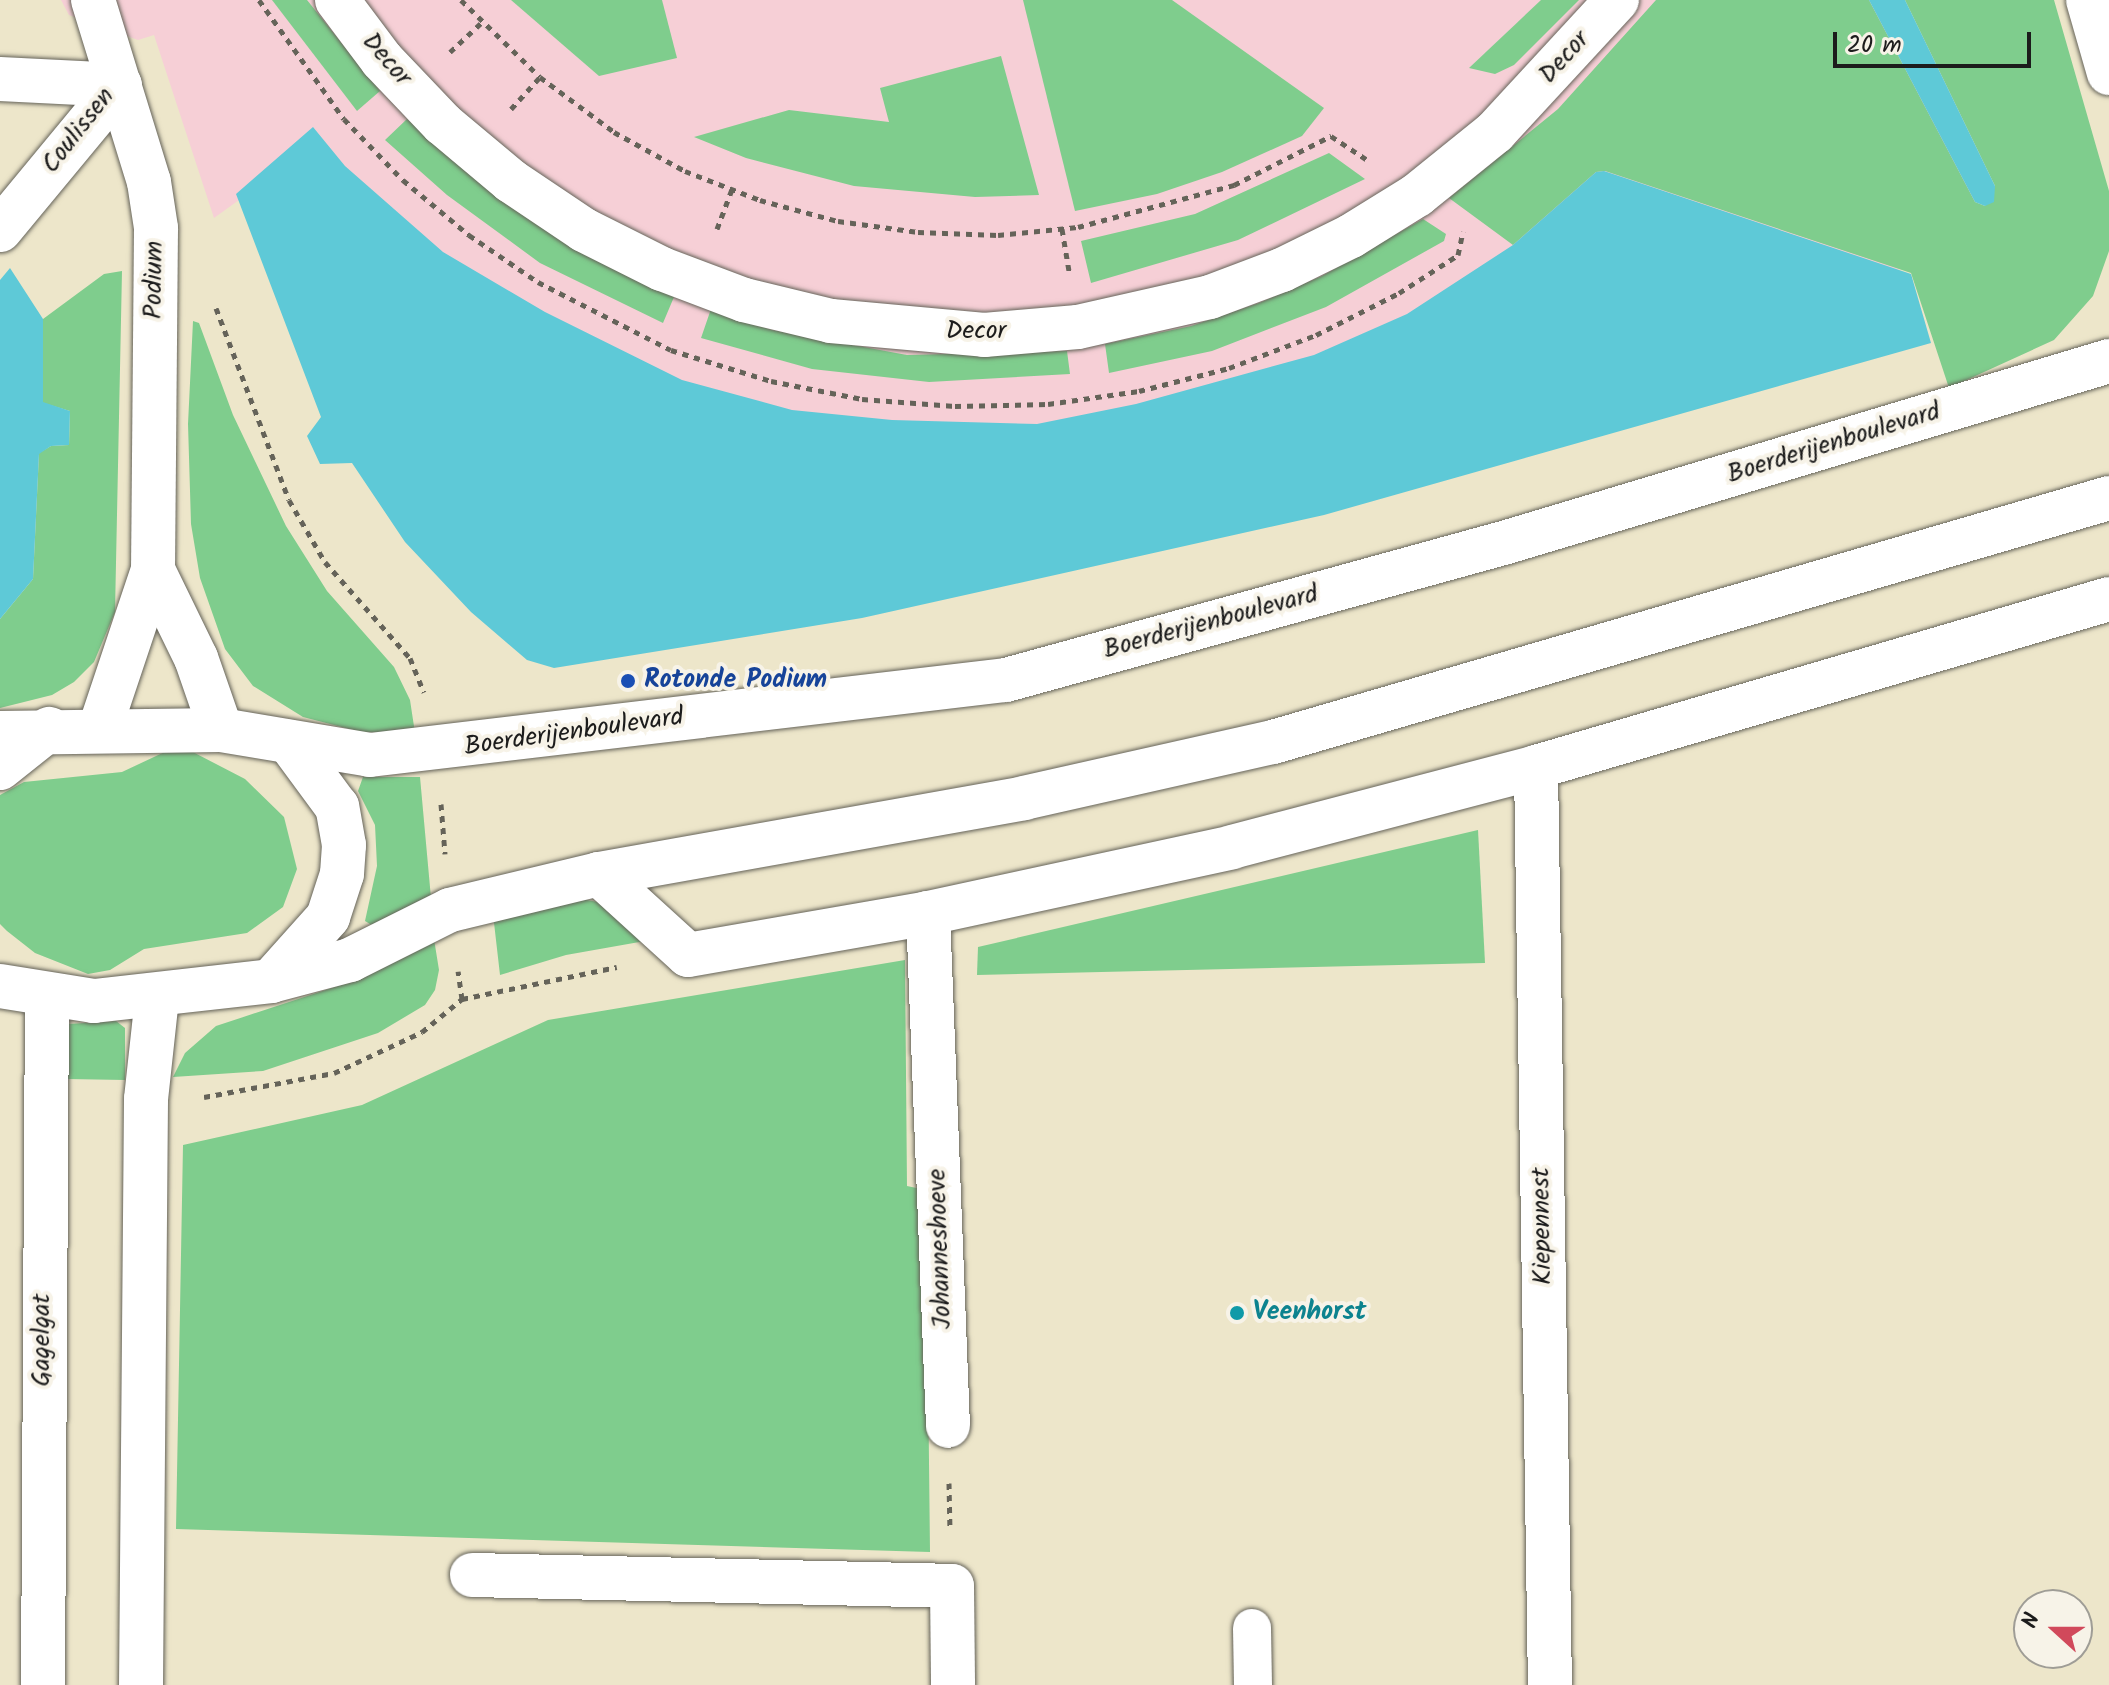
<!DOCTYPE html>
<style>
body{margin:0}
#map{position:relative;width:2109px;height:1685px;overflow:hidden;background:#ede6ca;font-family:Kalam,sans-serif}
div>[style]{position:absolute}
.built>*{inset:0;background:#f6cfd6}
.green>*{inset:0;background:#7fcd8d}
.water>*{inset:0;background:#5ec9d7}
.path>*{height:5px;margin-top:-2.5px;transform-origin:0;background:repeating-linear-gradient(90deg,#656359 0 6px,transparent 0 12px)}
.roads{filter:drop-shadow(0 0 2px #656359) drop-shadow(0 0 2px #656359)}
.lane>*{height:38px;margin:-19px;padding:0 19px;transform-origin:19px;border-radius:19px;background:#fff}
.street>*{height:44px;margin:-22px;padding:0 22px;transform-origin:22px;border-radius:22px;background:#fff}
.secondary>*{height:44px;margin:-22px;padding:0 22px;transform-origin:22px;border-radius:22px;background:#fff}
.dots>*{width:22px;height:22px;translate:-50% -50%;box-sizing:border-box;border:4px solid #f7f3e8;border-radius:50%}
span{translate:-50% -50%;white-space:nowrap;text-align:center;line-height:1.15;-webkit-text-stroke:8px #f7f3e8;paint-order:stroke}
.street-label{font-size:26px;color:#1c1c1c}
.transit-label{font-size:26px;color:#164399;font-weight:700}
.left{translate:0 -50%;text-align:left}
.culture-label{font-size:26px;color:#0d838f;font-weight:700}
.north{position:absolute;left:2013px;top:1589px;width:80px;height:80px;box-sizing:border-box;background:#f7f3e8;border:2px solid #9f9d96;border-radius:50%;rotate:291deg;font-size:22px;font-weight:700;line-height:32px;text-align:center;color:#1c1c1c}
.north::after{content:'';display:block;margin:auto;width:28px;height:36px;background:#d1495b;clip-path:polygon(50% 0,100% 100%,50% 72%,0 100%)}
.scale{position:absolute;left:1833px;top:32px;width:198px;height:36px;box-sizing:border-box;border:4px solid #1c1c1c;border-top:0;padding-left:10px;font-size:24px;line-height:28px;white-space:nowrap;color:#1c1c1c;-webkit-text-stroke:6px #f7f3e8;paint-order:stroke}
</style>
<div id="map">
<div class="built">
<div style="clip-path:polygon(61px 0,1887px 0,1985px 191px,1886px 281px,1435px 330px,1035px 456px,606px 376px,304px 153px,214px 218px,154px 35px,138px 40px,69px 15px)"></div>
</div>
<div class="green">
<div style="clip-path:polygon(272px 0,307px 0,380px 91px,357px 111px)"></div>
<div style="clip-path:polygon(511px 0,662px 0,677px 58px,599px 76px)"></div>
<div style="clip-path:polygon(1023px 0,1172px 0,1324px 108px,1302px 136px,1222px 172px,1157px 194px,1075px 211px)"></div>
<div style="clip-path:polygon(1541px 0,1579px 0,1514px 65px,1495px 74px,1469px 68px)"></div>
<div style="clip-path:polygon(1656px 0,1869px 0,1975px 202px,1985px 206px,1995px 186px,1905px 0,2054px 0,2109px 191px,2109px 251px,2093px 296px,2054px 340px,1949px 388px,1911px 273px,1605px 171px,1596px 172px,1513px 245px,1449px 198px,1558px 109px)"></div>
<div style="clip-path:polygon(1001px 56px,1039px 195px,975px 197px,854px 186px,746px 158px,694px 137px,789px 110px,889px 122px,880px 88px)"></div>
<div style="clip-path:polygon(407px 119px,474px 177px,674px 297px,663px 323px,540px 263px,447px 195px,385px 140px)"></div>
<div style="clip-path:polygon(1329px 153px,1365px 179px,1238px 240px,1091px 283px,1081px 241px,1195px 214px)"></div>
<div style="clip-path:polygon(1423px 219px,1446px 234px,1444px 241px,1326px 307px,1212px 351px,1109px 373px,1105px 344px,1191px 326px,1259px 303px,1322px 276px)"></div>
<div style="clip-path:polygon(122px 271px,115px 612px,94px 662px,74px 682px,52px 695px,0 708px,0 619px,33px 579px,39px 453px,51px 446px,69px 445px,70px 411px,43px 403px,43px 319px,104px 274px)"></div>
<div style="clip-path:polygon(711px 309px,772px 330px,907px 355px,1067px 351px,1070px 374px,929px 382px,812px 369px,701px 338px)"></div>
<div style="clip-path:polygon(193px 321px,199px 323px,233px 415px,286px 526px,327px 591px,394px 667px,410px 700px,415px 733px,361px 732px,303px 717px,253px 686px,225px 649px,200px 578px,191px 524px,188px 424px)"></div>
<div style="clip-path:polygon(171px 749px,189px 750px,245px 779px,284px 817px,297px 869px,283px 907px,247px 933px,144px 949px,110px 970px,88px 974px,35px 953px,7px 931px,0 924px,0 795px,24px 782px,122px 772px)"></div>
<div style="clip-path:polygon(363px 777px,420px 777px,431px 898px,375px 927px,365px 921px,377px 866px,375px 825px,358px 791px)"></div>
<div style="clip-path:polygon(1478px 830px,1485px 963px,977px 975px,978px 947px)"></div>
<div style="clip-path:polygon(576px 898px,598px 902px,645px 941px,566px 955px,500px 975px,493px 914px)"></div>
<div style="clip-path:polygon(434px 939px,439px 970px,435px 990px,425px 1005px,378px 1033px,263px 1071px,173px 1077px,185px 1053px,216px 1026px,356px 980px)"></div>
<div style="clip-path:polygon(905px 960px,907px 1186px,926px 1190px,930px 1552px,176px 1529px,183px 1145px,362px 1105px,548px 1020px)"></div>
<div style="clip-path:polygon(116px 1021px,125px 1028px,125px 1080px,67px 1079px,68px 1024px)"></div>
</div>
<div class="water">
<div style="clip-path:polygon(1869px 0,1905px 0,1995px 186px,1994px 202px,1985px 206px,1975px 202px)"></div>
<div style="clip-path:polygon(313px 127px,345px 166px,443px 252px,545px 312px,682px 380px,792px 410px,892px 420px,1037px 424px,1136px 404px,1314px 355px,1407px 314px,1513px 245px,1596px 172px,1604px 171px,1911px 274px,1931px 343px,1324px 515px,862px 618px,554px 668px,527px 660px,471px 612px,405px 542px,352px 463px,320px 464px,307px 436px,321px 417px,236px 194px)"></div>
<div style="clip-path:polygon(10px 268px,43px 319px,43px 402px,70px 411px,69px 445px,51px 446px,39px 454px,33px 579px,0 619px,0 280px)"></div>
</div>
<div class="path">
<div style="left:259px;top:0;width:146px;rotate:54.5deg"></div>
<div style="left:344px;top:119px;width:85px;rotate:46deg"></div>
<div style="left:403px;top:180px;width:86px;rotate:39.8deg"></div>
<div style="left:469px;top:235px;width:83px;rotate:34.3deg"></div>
<div style="left:538px;top:282px;width:149px;rotate:27.1deg"></div>
<div style="left:671px;top:350px;width:105px;rotate:17.2deg"></div>
<div style="left:771px;top:381px;width:93px;rotate:11.2deg"></div>
<div style="left:862px;top:399px;width:93px;rotate:4.3deg"></div>
<div style="left:955px;top:406px;width:93px;rotate:-1.2deg"></div>
<div style="left:1048px;top:404px;width:92px;rotate:-8.1deg"></div>
<div style="left:1139px;top:391px;width:93px;rotate:-14.3deg"></div>
<div style="left:1229px;top:368px;width:93px;rotate:-20.8deg"></div>
<div style="left:1316px;top:335px;width:93px;rotate:-26.8deg"></div>
<div style="left:1399px;top:293px;width:70px;rotate:-32.8deg"></div>
<div style="left:1458px;top:255px;width:24px;rotate:-78deg"></div>
<div style="left:461px;top:0;width:110px;rotate:44.3deg"></div>
<div style="left:540px;top:77px;width:92px;rotate:36.6deg"></div>
<div style="left:614px;top:132px;width:81px;rotate:28.8deg"></div>
<div style="left:685px;top:171px;width:80px;rotate:21.1deg"></div>
<div style="left:760px;top:200px;width:81px;rotate:15.1deg"></div>
<div style="left:838px;top:221px;width:81px;rotate:7.8deg"></div>
<div style="left:918px;top:232px;width:80px;rotate:2.1deg"></div>
<div style="left:998px;top:235px;width:80px;rotate:-5.7deg"></div>
<div style="left:1078px;top:227px;width:162px;rotate:-15.1deg"></div>
<div style="left:1234px;top:185px;width:109px;rotate:-26.8deg"></div>
<div style="left:1331px;top:136px;width:42px;rotate:33.3deg"></div>
<div style="left:450px;top:52px;width:42px;rotate:-43.1deg"></div>
<div style="left:511px;top:109px;width:43px;rotate:-47.8deg"></div>
<div style="left:717px;top:229px;width:43px;rotate:-69.4deg"></div>
<div style="left:1062px;top:229px;width:43px;rotate:80.5deg"></div>
<div style="left:216px;top:308px;width:205px;rotate:69.2deg"></div>
<div style="left:289px;top:500px;width:72px;rotate:59.9deg"></div>
<div style="left:325px;top:562px;width:128px;rotate:48.5deg"></div>
<div style="left:410px;top:658px;width:37px;rotate:68deg"></div>
<div style="left:441px;top:804px;width:50px;rotate:85.4deg"></div>
<div style="left:462px;top:999px;width:158px;rotate:-11.7deg"></div>
<div style="left:204px;top:1097px;width:132px;rotate:-10.5deg"></div>
<div style="left:334px;top:1073px;width:97px;rotate:-25deg"></div>
<div style="left:422px;top:1032px;width:52px;rotate:-39.5deg"></div>
<div style="left:462px;top:999px;width:28px;rotate:-98deg"></div>
<div style="left:949px;top:1483px;width:46px;rotate:88.8deg"></div>
</div>
<div class="roads">
<div class="lane">
<div style="left:1252px;top:1628px;width:57px;rotate:89deg"></div>
</div>
<div class="street">
<div style="left:93px;top:0;width:190px;rotate:72.9deg"></div>
<div style="left:149px;top:182px;width:47px;rotate:81.3deg"></div>
<div style="left:156px;top:228px;width:342px;rotate:90.5deg"></div>
<div style="left:337px;top:0;width:75px;rotate:53.1deg"></div>
<div style="left:382px;top:60px;width:88px;rotate:46.4deg"></div>
<div style="left:443px;top:124px;width:89px;rotate:40deg"></div>
<div style="left:511px;top:181px;width:88px;rotate:33.9deg"></div>
<div style="left:584px;top:230px;width:87px;rotate:26.6deg"></div>
<div style="left:662px;top:269px;width:88px;rotate:20.7deg"></div>
<div style="left:744px;top:300px;width:89px;rotate:13.6deg"></div>
<div style="left:831px;top:321px;width:154px;rotate:5.2deg"></div>
<div style="left:984px;top:335px;width:94px;rotate:-4.9deg"></div>
<div style="left:1078px;top:327px;width:135px;rotate:-12.8deg"></div>
<div style="left:1210px;top:297px;width:77px;rotate:-20.6deg"></div>
<div style="left:1282px;top:270px;width:77px;rotate:-26.2deg"></div>
<div style="left:1351px;top:236px;width:78px;rotate:-31.8deg"></div>
<div style="left:1417px;top:195px;width:100px;rotate:-38.9deg"></div>
<div style="left:1495px;top:132px;width:180px;rotate:-47.3deg"></div>
<div style="left:0;top:79px;width:120px;rotate:2.9deg"></div>
<div style="left:0;top:230px;width:188px;rotate:-50.4deg"></div>
<div style="left:100px;top:728px;width:167px;rotate:-71.5deg"></div>
<div style="left:153px;top:570px;width:98px;rotate:64deg"></div>
<div style="left:196px;top:658px;width:76px;rotate:70.9deg"></div>
<div style="left:1536px;top:767px;width:918px;rotate:89.13deg"></div>
<div style="left:599px;top:874px;width:120px;rotate:42.3deg"></div>
<div style="left:688px;top:955px;width:244px;rotate:-9.9deg"></div>
<div style="left:928px;top:913px;width:311px;rotate:-12.2deg"></div>
<div style="left:1232px;top:847px;width:314px;rotate:-14.7deg"></div>
<div style="left:1536px;top:767px;width:597px;rotate:-16.34deg"></div>
<div style="left:928px;top:913px;width:513px;rotate:87.77deg"></div>
<div style="left:472px;top:1575px;width:480px;rotate:1.3deg"></div>
<div style="left:952px;top:1586px;width:99px;rotate:89.4deg"></div>
<div style="left:43px;top:1685px;width:689px;rotate:-89.67deg"></div>
<div style="left:141px;top:1685px;width:586px;rotate:-89.51deg"></div>
<div style="left:146px;top:1099px;width:103px;rotate:-83.8deg"></div>
</div>
<div class="secondary">
<div style="left:2088px;top:0;width:76px;rotate:74deg"></div>
<div style="left:0;top:733px;width:221px;rotate:-0.8deg"></div>
<div style="left:221px;top:730px;width:151px;rotate:9.5deg"></div>
<div style="left:370px;top:755px;width:640px;rotate:-6.73deg"></div>
<div style="left:1006px;top:680px;width:520px;rotate:-15.4deg"></div>
<div style="left:1507px;top:542px;width:629px;rotate:-16.73deg"></div>
<div style="left:0;top:768px;width:63px;rotate:-38.5deg"></div>
<div style="left:271px;top:981px;width:86px;rotate:-48.3deg"></div>
<div style="left:328px;top:917px;width:45px;rotate:-72deg"></div>
<div style="left:342px;top:874px;width:29px;rotate:-86deg"></div>
<div style="left:344px;top:845px;width:39px;rotate:-100deg"></div>
<div style="left:337px;top:807px;width:81px;rotate:-126.4deg"></div>
<div style="left:0;top:986px;width:95px;rotate:9.1deg"></div>
<div style="left:94px;top:1001px;width:178px;rotate:-6.4deg"></div>
<div style="left:271px;top:981px;width:82px;rotate:-14.9deg"></div>
<div style="left:350px;top:960px;width:112px;rotate:-26.6deg"></div>
<div style="left:450px;top:910px;width:153px;rotate:-13.6deg"></div>
<div style="left:599px;top:874px;width:432px;rotate:-10.1deg"></div>
<div style="left:1024px;top:798px;width:255px;rotate:-12.7deg"></div>
<div style="left:1273px;top:742px;width:871px;rotate:-16.27deg"></div>
</div>
</div>
<div class="dots">
<div style="left:628px;top:681px;background:#1a4fb4"></div>
<div style="left:1237px;top:1313px;background:#0f9aa8"></div>
</div>
<div class="street-label">
<span style="left:1565px;top:58px;rotate:-48deg">Decor</span>
<span style="left:386px;top:60px;rotate:49deg">Decor</span>
<span style="left:79px;top:131px;rotate:-52deg">Coulissen</span>
<span style="left:155px;top:280px;rotate:-89deg">Podium</span>
<span style="left:976px;top:332px">Decor</span>
<span style="left:1834px;top:444px;rotate:-17deg">Boerderijenboulevard</span>
<span style="left:1211px;top:623px;rotate:-15deg">Boerderijenboulevard</span>
<span style="left:574px;top:733px;rotate:-8deg">Boerderijenboulevard</span>
<span style="left:1543px;top:1226px;rotate:-91deg">Kiepennest</span>
<span style="left:941px;top:1249px;rotate:-92deg">Johanneshoeve</span>
<span style="left:43px;top:1340px;rotate:-90deg">Gagelgat</span>
</div>
<div class="transit-label">
<span class="left" style="left:644px;top:681px">Rotonde Podium</span>
</div>
<div class="culture-label">
<span class="left" style="left:1253px;top:1313px">Veenhorst</span>
</div>
<div class="north">N</div>
<div class="scale">20 m</div>
</div>
